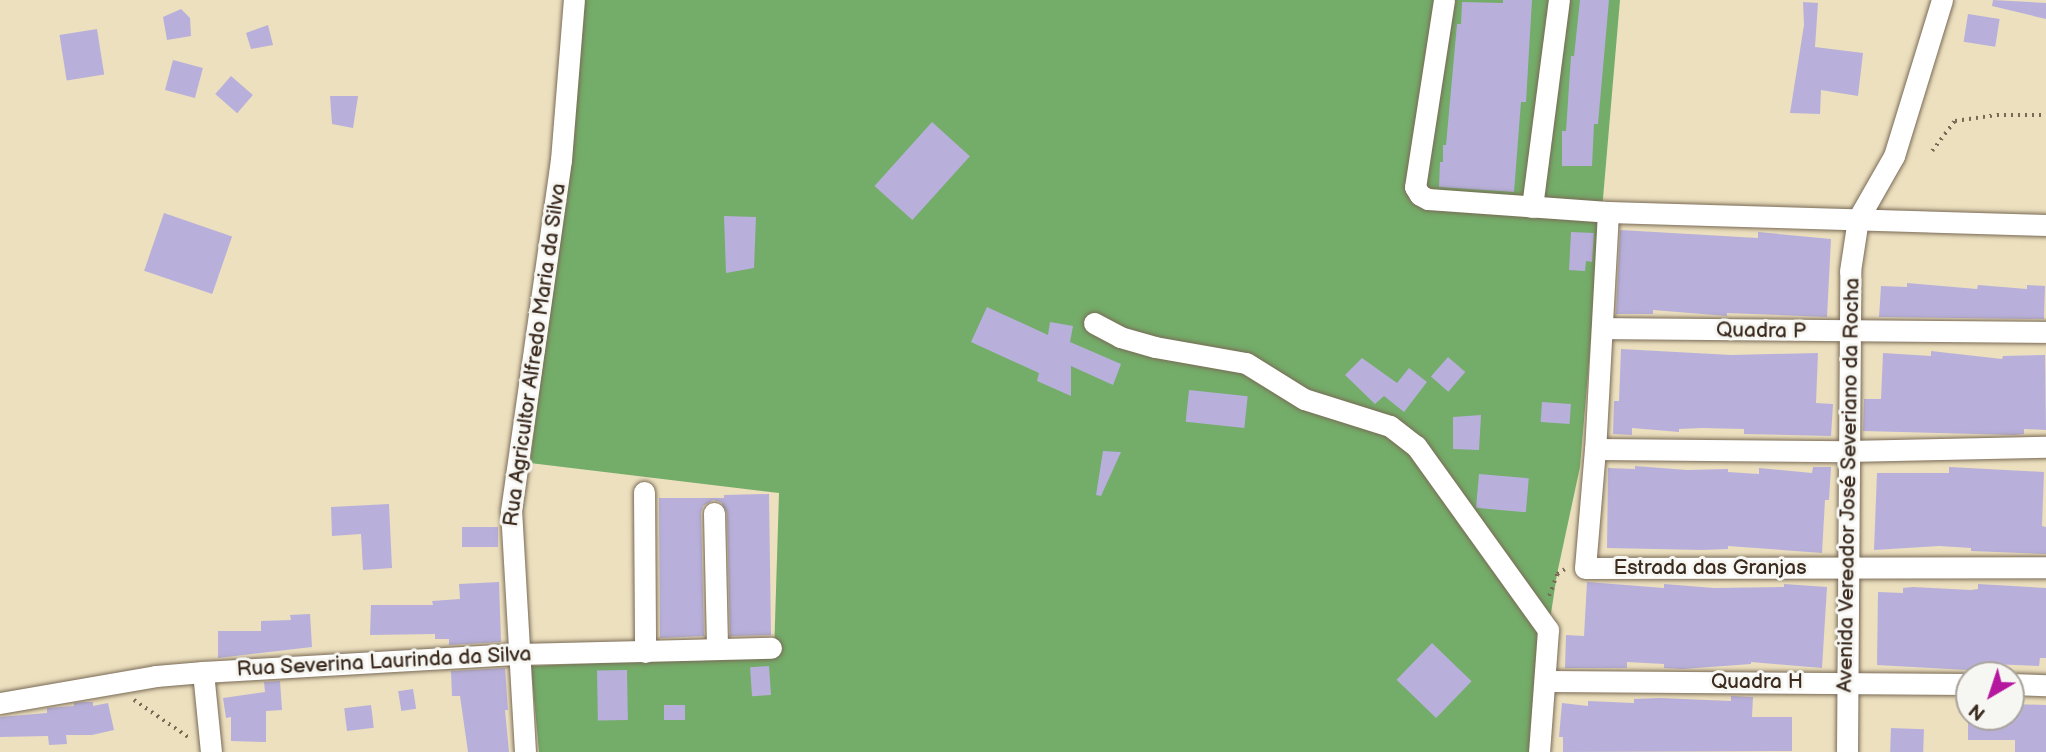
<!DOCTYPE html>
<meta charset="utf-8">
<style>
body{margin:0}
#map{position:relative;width:2046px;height:752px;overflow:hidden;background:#ece0bf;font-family:"Balsamiq Sans",sans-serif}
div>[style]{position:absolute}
.forest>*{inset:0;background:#74ac69}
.building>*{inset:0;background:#b8b0db;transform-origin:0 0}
.path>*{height:3.5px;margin-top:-1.75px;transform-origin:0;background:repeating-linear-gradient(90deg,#796a56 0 2px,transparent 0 7px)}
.roads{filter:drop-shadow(0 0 2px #796a56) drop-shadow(0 0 2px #796a56)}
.street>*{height:21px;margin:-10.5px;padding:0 10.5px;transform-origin:10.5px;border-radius:10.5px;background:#fff}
span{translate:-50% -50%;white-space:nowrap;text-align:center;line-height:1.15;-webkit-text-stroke:6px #f6f6f2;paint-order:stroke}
.street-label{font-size:21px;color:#3b2a1e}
.north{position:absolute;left:1955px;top:661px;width:70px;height:70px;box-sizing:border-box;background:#f6f6f2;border:2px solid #aba49d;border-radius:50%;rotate:219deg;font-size:19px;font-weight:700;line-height:28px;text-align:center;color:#3b2a1e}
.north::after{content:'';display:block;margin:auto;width:24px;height:32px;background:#b5179e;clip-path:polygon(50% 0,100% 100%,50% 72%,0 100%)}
</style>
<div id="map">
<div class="forest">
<div style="clip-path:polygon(585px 0,1620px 0,1580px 467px,1557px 574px,1530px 752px,539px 752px,531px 666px,774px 655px,779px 493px,530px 463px,575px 111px)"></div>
</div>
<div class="building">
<div style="clip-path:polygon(1503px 0,1532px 0,1526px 102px,1521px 102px,1514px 192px,1439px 187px,1440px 162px,1443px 162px,1443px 145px,1446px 145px,1457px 24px,1461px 24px,1462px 2px,1503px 3px)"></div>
<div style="clip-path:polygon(1580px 0,1609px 0,1598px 124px,1594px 124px,1592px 166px,1562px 166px,1562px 131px,1566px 131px,1571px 56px,1574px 56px)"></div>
<div style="clip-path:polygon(1993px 0,2046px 3px,2046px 19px,1992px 6px)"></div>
<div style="clip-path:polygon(1803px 2px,1818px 3px,1815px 47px,1863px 53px,1858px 96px,1821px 90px,1820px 114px,1790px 113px,1804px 25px)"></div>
<div style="clip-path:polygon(181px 9px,190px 18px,191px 36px,167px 40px,163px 17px)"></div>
<div style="left:1968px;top:14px;width:32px;height:28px;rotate:9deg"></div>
<div style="clip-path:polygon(268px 25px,273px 45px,251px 49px,246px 33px)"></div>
<div style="left:97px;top:29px;width:46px;height:38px;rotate:81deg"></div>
<div style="left:173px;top:60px;width:31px;height:31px;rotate:15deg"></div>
<div style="left:231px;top:76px;width:29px;height:24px;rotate:41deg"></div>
<div style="clip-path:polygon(330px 96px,358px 96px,353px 128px,332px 124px)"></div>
<div style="left:932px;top:122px;width:51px;height:86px;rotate:42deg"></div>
<div style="left:164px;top:213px;width:72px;height:61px;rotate:19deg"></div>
<div style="clip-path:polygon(724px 216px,756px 217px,754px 268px,726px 273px)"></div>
<div style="clip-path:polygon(1620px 230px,1758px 238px,1758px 232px,1831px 239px,1827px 317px,1727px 313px,1727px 316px,1653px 310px,1653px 314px,1616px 314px)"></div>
<div style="clip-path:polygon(1571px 232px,1594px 233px,1592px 262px,1586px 261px,1585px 271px,1569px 270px)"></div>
<div style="clip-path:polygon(1907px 283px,1977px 289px,1978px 285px,2027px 289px,2027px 285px,2045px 286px,2044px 319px,1879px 317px,1881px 286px,1907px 287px)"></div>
<div style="clip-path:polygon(987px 307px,1048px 335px,1050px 322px,1073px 326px,1070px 342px,1121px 364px,1113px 385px,1071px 366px,1071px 396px,1037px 381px,1039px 373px,971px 342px)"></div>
<div style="clip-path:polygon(1621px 349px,1731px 355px,1818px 353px,1816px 403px,1833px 404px,1831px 436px,1744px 434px,1744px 429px,1702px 428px,1679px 429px,1679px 432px,1632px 428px,1632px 435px,1613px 434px,1614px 401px,1619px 401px)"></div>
<div style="clip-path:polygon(1931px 351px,2002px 359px,2003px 356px,2045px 355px,2046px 430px,2024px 429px,2024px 434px,2014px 435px,1863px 431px,1864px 399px,1881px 399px,1883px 353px,1931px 356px)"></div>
<div style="left:1448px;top:357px;width:23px;height:26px;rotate:41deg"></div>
<div style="clip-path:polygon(1362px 358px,1397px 383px,1409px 368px,1427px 382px,1404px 412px,1384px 396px,1375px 404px,1345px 375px)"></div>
<div style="left:1189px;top:390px;width:59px;height:32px;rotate:6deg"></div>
<div style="left:1542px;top:402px;width:29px;height:20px;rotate:4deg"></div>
<div style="clip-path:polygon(1481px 415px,1479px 450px,1453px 449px,1453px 417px)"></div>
<div style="clip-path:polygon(1103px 451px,1121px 452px,1101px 496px,1096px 495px)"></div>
<div style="clip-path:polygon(1635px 466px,1687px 470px,1728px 469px,1728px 472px,1759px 474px,1759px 468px,1812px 473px,1813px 467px,1831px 467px,1829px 500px,1825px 500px,1822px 553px,1728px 546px,1728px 549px,1702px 550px,1607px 548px,1608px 468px,1635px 469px)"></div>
<div style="clip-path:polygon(1949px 467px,2044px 472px,2042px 526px,2046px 527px,2046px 554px,1971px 551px,1971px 548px,1939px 546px,1874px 550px,1877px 473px,1949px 473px)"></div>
<div style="left:1479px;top:474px;width:50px;height:34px;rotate:5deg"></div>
<div style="clip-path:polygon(769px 494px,771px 635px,730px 636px,727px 513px,721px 502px,713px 500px,703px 506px,701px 513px,704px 636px,660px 638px,659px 498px,724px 498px,724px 495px)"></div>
<div style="clip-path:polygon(389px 504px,392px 568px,363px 570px,361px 534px,332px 536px,331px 507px)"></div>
<div style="left:462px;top:527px;width:36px;height:20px"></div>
<div style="clip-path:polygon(499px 582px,501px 642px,449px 645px,449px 639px,435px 639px,435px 634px,370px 635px,371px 605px,433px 605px,432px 601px,460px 599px,459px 584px)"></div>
<div style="clip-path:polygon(1587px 582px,1664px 588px,1664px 584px,1714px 588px,1784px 587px,1784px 584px,1827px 587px,1822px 668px,1751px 662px,1751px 664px,1682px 669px,1664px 668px,1664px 664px,1627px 662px,1627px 668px,1565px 668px,1566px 635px,1584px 636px)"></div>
<div style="clip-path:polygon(1978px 584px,2046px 588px,2046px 658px,2040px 658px,2039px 666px,1990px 664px,1990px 669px,1967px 670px,1877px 665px,1878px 592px,1903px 593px,1903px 588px,1913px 587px,1971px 590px,1978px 589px)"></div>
<div style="clip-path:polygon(310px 614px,312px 647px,218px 658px,218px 631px,261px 631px,261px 621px,291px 620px,290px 615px)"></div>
<div style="left:1432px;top:643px;width:55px;height:51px;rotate:44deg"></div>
<div style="left:769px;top:666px;width:29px;height:19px;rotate:86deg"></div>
<div style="clip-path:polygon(505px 668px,508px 710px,505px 710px,509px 752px,468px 752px,460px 696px,452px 696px,451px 671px)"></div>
<div style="left:627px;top:670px;width:50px;height:30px;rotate:89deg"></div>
<div style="clip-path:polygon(280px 681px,282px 710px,266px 711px,266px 742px,231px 741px,231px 717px,226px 718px,223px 698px,265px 692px,264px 682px)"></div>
<div style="left:413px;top:689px;width:20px;height:15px;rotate:81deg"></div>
<div style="clip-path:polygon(1731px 696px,1753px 697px,1752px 717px,1792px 717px,1792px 751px,1563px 752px,1563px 737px,1559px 737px,1562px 703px,1588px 706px,1588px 701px,1634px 703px,1634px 699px,1660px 698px,1731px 701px)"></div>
<div style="clip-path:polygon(84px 702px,93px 702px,93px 706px,108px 703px,114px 730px,92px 735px,66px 735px,67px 744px,49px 745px,48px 736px,0 737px,0 717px,47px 713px,47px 708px,74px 706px,74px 703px)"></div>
<div style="clip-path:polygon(2012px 704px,2046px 705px,2046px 752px,2015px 752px,2015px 740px,1968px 740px,1968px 717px,2012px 717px)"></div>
<div style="left:371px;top:705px;width:23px;height:27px;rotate:83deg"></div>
<div style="left:664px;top:705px;width:21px;height:15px"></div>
<div style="left:1891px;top:728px;width:33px;height:24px;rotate:2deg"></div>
</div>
<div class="path">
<div style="left:1932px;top:151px;width:38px;rotate:-53deg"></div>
<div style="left:1955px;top:121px;width:42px;rotate:-8.1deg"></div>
<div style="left:1997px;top:115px;width:49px"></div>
<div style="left:1549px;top:596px;width:23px;rotate:-70deg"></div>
<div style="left:1557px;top:574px;width:9px;rotate:-32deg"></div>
<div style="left:134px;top:700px;width:69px;rotate:34.4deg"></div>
</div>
<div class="roads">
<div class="street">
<div style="left:1444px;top:0;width:189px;rotate:98.8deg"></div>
<div style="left:1415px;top:187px;width:9px;rotate:58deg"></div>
<div style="left:1420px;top:195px;width:9px;rotate:27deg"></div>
<div style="left:1428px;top:199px;width:180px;rotate:4.1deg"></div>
<div style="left:1608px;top:212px;width:438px;rotate:1.7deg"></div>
<div style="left:1532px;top:207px;width:209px;rotate:-82.6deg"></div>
<div style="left:1608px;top:212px;width:237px;rotate:93.1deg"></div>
<div style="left:1595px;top:449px;width:119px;rotate:94.8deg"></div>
<div style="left:1585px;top:568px;width:461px;rotate:-0.1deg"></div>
<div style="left:1094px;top:323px;width:30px;rotate:28deg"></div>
<div style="left:1120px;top:337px;width:36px;rotate:16deg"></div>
<div style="left:1155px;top:347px;width:92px;rotate:10deg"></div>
<div style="left:1246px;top:363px;width:68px;rotate:31.8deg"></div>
<div style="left:1304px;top:399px;width:90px;rotate:17.4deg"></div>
<div style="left:1390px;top:426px;width:33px;rotate:38deg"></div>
<div style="left:1416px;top:446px;width:226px;rotate:54.3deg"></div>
<div style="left:1548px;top:630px;width:122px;rotate:94.2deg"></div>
<div style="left:1603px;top:328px;width:443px;rotate:0.5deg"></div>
<div style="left:1595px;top:449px;width:252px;rotate:0.5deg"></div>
<div style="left:1847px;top:451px;width:199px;rotate:-1.2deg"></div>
<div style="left:644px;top:492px;width:160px;rotate:89.6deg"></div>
<div style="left:714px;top:513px;width:136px;rotate:88.7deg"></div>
<div style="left:203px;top:672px;width:80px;rotate:84.3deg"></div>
<div style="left:1546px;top:681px;width:423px;rotate:0.4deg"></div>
<div style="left:2011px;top:684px;width:35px;rotate:2deg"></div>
<div style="left:0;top:703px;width:158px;rotate:-9.8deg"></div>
<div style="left:156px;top:676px;width:47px;rotate:-4.9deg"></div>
<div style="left:203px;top:672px;width:317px;rotate:-3.3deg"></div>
<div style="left:519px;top:654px;width:252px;rotate:-1.4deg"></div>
<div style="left:525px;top:752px;width:241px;rotate:-93.3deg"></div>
<div style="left:511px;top:511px;width:355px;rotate:-81.9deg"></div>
<div style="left:561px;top:160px;width:161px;rotate:-85.4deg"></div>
<div style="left:1847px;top:752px;width:481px;rotate:-89.6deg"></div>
<div style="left:1850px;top:271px;width:53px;rotate:-81.3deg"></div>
<div style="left:1858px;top:219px;width:73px;rotate:-60.3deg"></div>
<div style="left:1894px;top:156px;width:163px;rotate:-72.9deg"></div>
</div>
</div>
<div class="street-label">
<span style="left:1761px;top:331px;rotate:1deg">Quadra P</span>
<span style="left:535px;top:355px;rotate:-82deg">Rua Agricultor Alfredo Maria da Silva</span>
<span style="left:1849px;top:485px;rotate:-89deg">Avenida Vereador José Severiano da Rocha</span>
<span style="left:1710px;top:568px">Estrada das Granjas</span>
<span style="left:384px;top:662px;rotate:-3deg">Rua Severina Laurinda da Silva</span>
<span style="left:1757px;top:682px">Quadra H</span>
</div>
<div class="north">N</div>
</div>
